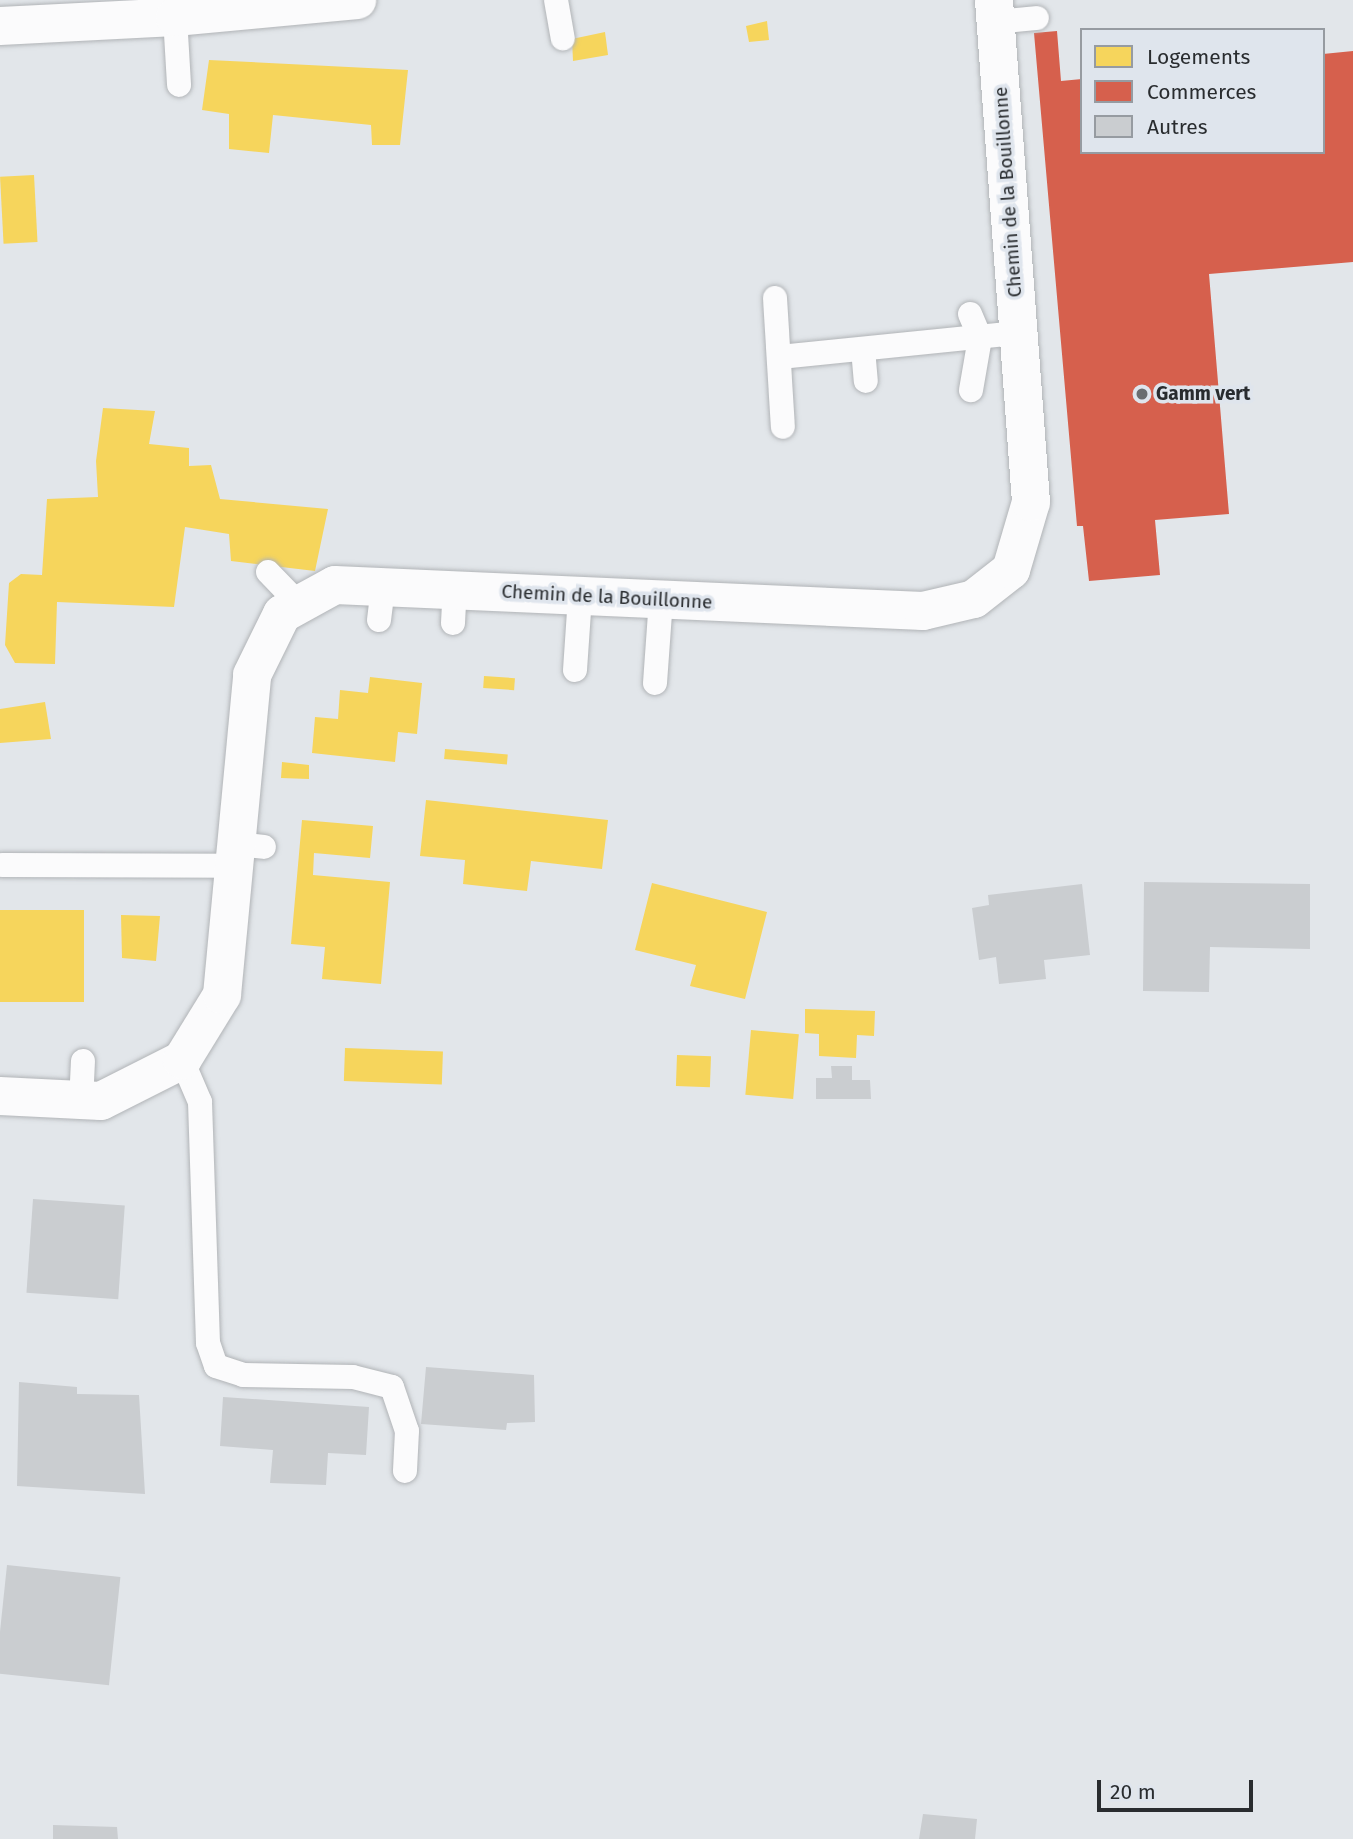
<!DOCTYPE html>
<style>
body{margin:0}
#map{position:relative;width:1353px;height:1839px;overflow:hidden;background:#e2e6ea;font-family:"Fira Sans",sans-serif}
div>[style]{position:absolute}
.homes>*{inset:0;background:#f6d55c;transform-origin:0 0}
.shops>*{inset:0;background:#d6604d}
.building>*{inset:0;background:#cacdd0;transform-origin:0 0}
.roads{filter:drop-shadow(0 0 2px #b1b4b7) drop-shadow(0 0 2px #b1b4b7)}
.lane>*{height:24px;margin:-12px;padding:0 12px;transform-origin:12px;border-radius:12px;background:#fbfbfc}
.street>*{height:38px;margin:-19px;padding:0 19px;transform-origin:19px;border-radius:19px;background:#fbfbfc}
.secondary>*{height:38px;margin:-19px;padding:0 19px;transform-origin:19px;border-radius:19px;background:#fbfbfc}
.dots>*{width:19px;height:19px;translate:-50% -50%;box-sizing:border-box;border:4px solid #dfe5ed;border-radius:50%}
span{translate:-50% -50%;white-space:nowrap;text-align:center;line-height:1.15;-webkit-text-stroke:7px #dfe5ed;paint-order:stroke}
.street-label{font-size:19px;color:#292c2f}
.poi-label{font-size:19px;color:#292c2f;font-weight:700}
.left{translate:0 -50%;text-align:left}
.legend{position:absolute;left:1080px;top:28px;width:245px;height:126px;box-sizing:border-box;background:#dfe5ed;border:2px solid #969ba1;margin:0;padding:9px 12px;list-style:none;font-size:21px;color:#292c2f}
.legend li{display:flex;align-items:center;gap:14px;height:35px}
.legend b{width:35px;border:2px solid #969ba1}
.scale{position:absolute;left:1097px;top:1780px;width:156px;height:32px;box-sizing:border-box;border:4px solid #292c2f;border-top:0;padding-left:9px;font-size:21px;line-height:24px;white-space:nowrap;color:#292c2f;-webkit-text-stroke:5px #dfe5ed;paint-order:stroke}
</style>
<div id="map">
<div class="homes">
<div style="clip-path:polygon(767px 21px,769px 40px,749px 42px,746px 26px)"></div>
<div style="clip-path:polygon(605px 32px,608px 55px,573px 61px,572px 39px)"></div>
<div style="clip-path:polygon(209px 60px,408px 70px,400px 145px,372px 145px,371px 125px,273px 115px,269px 153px,229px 149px,229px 114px,202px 110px)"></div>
<div style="left:34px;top:175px;width:67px;height:34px;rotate:87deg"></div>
<div style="clip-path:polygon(103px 408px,155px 411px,149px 444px,189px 448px,189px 466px,211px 465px,220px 499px,328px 509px,315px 571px,231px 561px,229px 534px,185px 527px,174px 607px,57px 602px,55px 664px,15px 663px,5px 645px,9px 583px,21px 574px,42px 575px,47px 499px,98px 497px,96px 461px)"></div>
<div style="left:484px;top:676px;width:31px;height:12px;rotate:4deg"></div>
<div style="clip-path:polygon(370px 677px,422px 683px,417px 734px,398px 732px,395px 762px,312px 753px,315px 717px,338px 719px,340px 690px,368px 693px)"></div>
<div style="clip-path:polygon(45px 702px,51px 739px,0 743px,0 709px)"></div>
<div style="left:445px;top:749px;width:63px;height:10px;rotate:5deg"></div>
<div style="clip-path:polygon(282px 762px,309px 765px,309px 779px,281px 778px)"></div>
<div style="clip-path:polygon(426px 800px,608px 820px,602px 869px,531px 861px,527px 891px,463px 884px,465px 860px,420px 856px)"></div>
<div style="clip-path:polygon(302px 820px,373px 826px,370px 858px,314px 853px,313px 875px,390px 882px,381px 984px,322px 979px,325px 947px,291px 944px)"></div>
<div style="clip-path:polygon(652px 883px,767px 912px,745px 999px,690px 986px,696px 965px,635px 950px)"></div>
<div style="left:0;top:910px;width:84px;height:92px"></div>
<div style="clip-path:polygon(121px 915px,160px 916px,156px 961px,122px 958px)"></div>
<div style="clip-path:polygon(805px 1009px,875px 1011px,874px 1036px,857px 1035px,856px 1058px,819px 1056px,819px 1034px,805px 1033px)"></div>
<div style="left:751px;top:1030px;width:48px;height:65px;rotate:5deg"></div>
<div style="left:345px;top:1048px;width:98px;height:33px;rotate:2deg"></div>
<div style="left:677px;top:1055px;width:34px;height:31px;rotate:2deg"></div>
</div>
<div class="shops">
<div style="clip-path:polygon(1057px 31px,1061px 81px,1082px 79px,1082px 152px,1323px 152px,1323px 54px,1353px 51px,1353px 262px,1209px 274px,1229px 514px,1155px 520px,1160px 575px,1089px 581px,1083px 526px,1077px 526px,1034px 33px)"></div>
</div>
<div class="building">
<div style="clip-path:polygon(1144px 882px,1310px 884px,1310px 949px,1210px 947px,1209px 992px,1143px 991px)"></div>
<div style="clip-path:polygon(1082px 884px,1090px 955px,1044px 960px,1046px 979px,999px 984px,996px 957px,979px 960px,972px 908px,989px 905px,988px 895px)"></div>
<div style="clip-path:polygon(831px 1066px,852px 1066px,852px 1080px,870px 1080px,871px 1099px,816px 1099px,816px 1078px,832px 1078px)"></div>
<div style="left:33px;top:1199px;width:92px;height:94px;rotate:4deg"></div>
<div style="clip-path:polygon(426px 1367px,534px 1375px,535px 1422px,507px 1423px,506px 1430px,421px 1424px)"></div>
<div style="clip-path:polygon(19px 1382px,77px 1387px,77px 1394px,139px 1395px,145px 1494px,17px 1486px)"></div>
<div style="clip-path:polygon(223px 1397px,369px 1407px,366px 1455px,328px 1453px,326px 1485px,270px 1483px,273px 1450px,220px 1446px)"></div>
<div style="left:7px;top:1565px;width:114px;height:109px;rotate:6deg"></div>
<div style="clip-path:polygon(923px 1814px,977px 1819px,975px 1839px,919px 1839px)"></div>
<div style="clip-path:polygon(53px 1825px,117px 1827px,118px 1839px,53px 1839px)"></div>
</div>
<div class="roads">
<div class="lane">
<div style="left:556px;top:0;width:39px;rotate:80deg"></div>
<div style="left:175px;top:17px;width:68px;rotate:86.6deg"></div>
<div style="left:995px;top:22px;width:42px;rotate:-5.4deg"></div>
<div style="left:775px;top:298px;width:129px;rotate:86.5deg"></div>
<div style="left:970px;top:314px;width:26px;rotate:67deg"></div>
<div style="left:980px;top:338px;width:53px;rotate:99.8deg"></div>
<div style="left:863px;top:349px;width:32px;rotate:85deg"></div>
<div style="left:780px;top:357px;width:239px;rotate:-5.8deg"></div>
<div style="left:268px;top:572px;width:45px;rotate:45.9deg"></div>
<div style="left:379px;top:620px;width:33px;rotate:-83deg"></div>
<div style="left:453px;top:623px;width:33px;rotate:-87deg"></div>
<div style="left:575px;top:670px;width:74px;rotate:-86.1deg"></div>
<div style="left:655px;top:683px;width:83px;rotate:-85.9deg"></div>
<div style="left:236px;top:844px;width:28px;rotate:6deg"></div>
<div style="left:2px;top:865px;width:232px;rotate:0.2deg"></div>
<div style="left:182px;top:1060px;width:46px;rotate:66.8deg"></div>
<div style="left:200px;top:1102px;width:241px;rotate:88.1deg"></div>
<div style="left:208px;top:1343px;width:24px;rotate:71deg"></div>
<div style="left:216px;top:1366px;width:28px;rotate:18deg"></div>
<div style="left:243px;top:1375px;width:110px;rotate:1deg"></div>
<div style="left:353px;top:1377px;width:40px;rotate:14.4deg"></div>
<div style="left:392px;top:1387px;width:46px;rotate:71.2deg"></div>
<div style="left:407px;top:1431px;width:40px;rotate:92.9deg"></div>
<div style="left:81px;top:1103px;width:42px;rotate:-87.3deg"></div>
</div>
<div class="street">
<div style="left:0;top:1096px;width:101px;rotate:2.8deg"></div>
<div style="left:101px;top:1101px;width:91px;rotate:-26.8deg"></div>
<div style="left:182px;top:1060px;width:76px;rotate:-58.4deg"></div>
<div style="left:222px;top:995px;width:321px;rotate:-84.6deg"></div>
<div style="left:252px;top:675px;width:68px;rotate:-63.8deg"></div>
<div style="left:282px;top:614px;width:60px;rotate:-28.7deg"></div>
<div style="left:335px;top:585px;width:589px;rotate:2.53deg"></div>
<div style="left:923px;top:611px;width:52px;rotate:-13.2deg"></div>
<div style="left:974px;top:599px;width:47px;rotate:-38.1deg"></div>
<div style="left:1011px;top:570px;width:71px;rotate:-73.6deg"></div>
<div style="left:1031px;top:502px;width:503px;rotate:-94.22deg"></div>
</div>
<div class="secondary">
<div style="left:0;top:26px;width:175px;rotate:-2.9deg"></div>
<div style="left:175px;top:17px;width:183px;rotate:-5.3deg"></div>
</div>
</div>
<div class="dots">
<div style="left:1142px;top:394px;background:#6a6d70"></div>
</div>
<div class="street-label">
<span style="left:1008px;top:192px;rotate:-94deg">Chemin de la Bouillonne</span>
<span style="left:607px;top:597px;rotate:3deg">Chemin de la Bouillonne</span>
</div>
<div class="poi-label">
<span class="left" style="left:1156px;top:394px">Gamm vert</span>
</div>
<ul class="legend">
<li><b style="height:19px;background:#f6d55c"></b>Logements</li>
<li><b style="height:19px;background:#d6604d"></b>Commerces</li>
<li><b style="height:19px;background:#cacdd0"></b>Autres</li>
</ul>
<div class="scale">20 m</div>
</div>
